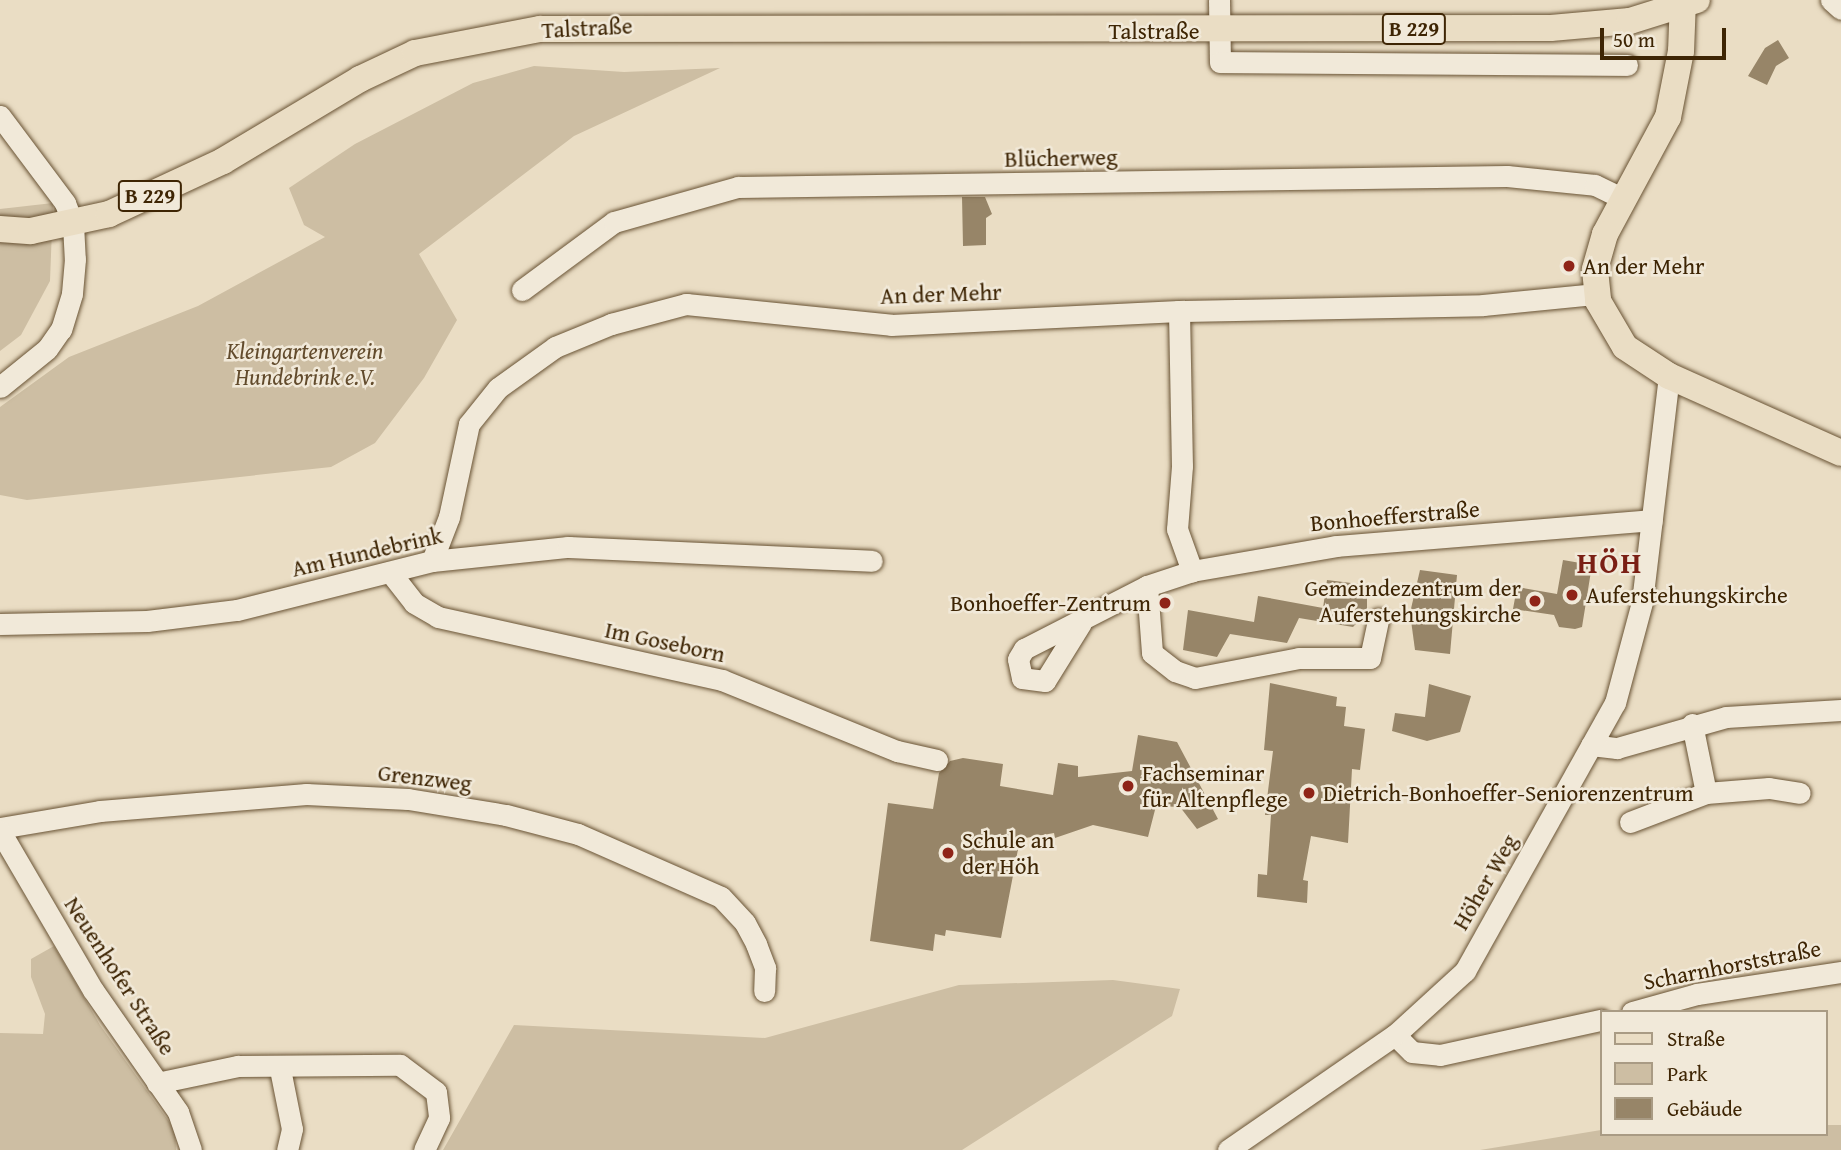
<!DOCTYPE html>
<meta charset="utf-8">
<style>
body{margin:0}
#map{position:relative;width:1841px;height:1150px;overflow:hidden;background:#eaddc4;font-family:"Gentium Book Plus",serif}
div>[style]{position:absolute}
.green>*{inset:0;background:#cdbea3}
.building>*{inset:0;background:#978568}
.roads{filter:drop-shadow(0 0 2px #695334) drop-shadow(0 0 2px #695334)}
.minor>*{height:21px;margin:-10.5px;padding:0 10.5px;transform-origin:10.5px;border-radius:10.5px;background:#f1e9d9}
.major>*{height:26px;margin:-13px;padding:0 13px;transform-origin:13px;border-radius:13px;background:#eaddc4}
.dots>*{width:19px;height:19px;translate:-50% -50%;box-sizing:border-box;border:4px solid #f1e9d9;border-radius:50%}
span{translate:-50% -50%;white-space:nowrap;text-align:center;line-height:1.15;-webkit-text-stroke:5px #f1e9d9;paint-order:stroke}
.shield-label span{padding:2px 5px;background:#f1e9d9;border:2px solid;border-radius:5px;-webkit-text-stroke-width:0}
.shield-label{font-size:21px;color:#3e2504;font-weight:700}
.street-label{font-size:23px;color:#3e2504}
.poi-label{font-size:23px;color:#3e2504}
.left{translate:0 -50%;text-align:left}
.right{translate:-100% -50%;text-align:right}
.park-label{font-size:23px;color:#624b2c;font-style:italic}
.district-label{font-size:30px;color:#7a1f14;font-weight:700;letter-spacing:2px}
.legend{position:absolute;left:1600px;top:1010px;width:228px;height:126px;box-sizing:border-box;background:#f1e9d9;border:2px solid #a99b84;margin:0;padding:9px 12px;list-style:none;font-size:21px;color:#3e2504}
.legend li{display:flex;align-items:center;gap:14px;height:35px}
.legend b{width:35px;border:2px solid #a99b84}
.scale{position:absolute;left:1600px;top:28px;width:126px;height:32px;box-sizing:border-box;border:4px solid #3e2504;border-top:0;padding-left:9px;font-size:21px;line-height:24px;white-space:nowrap;color:#3e2504;-webkit-text-stroke:5px #f1e9d9;paint-order:stroke}
</style>
<div id="map">
<div class="green">
<div style="clip-path:polygon(534px 66px,624px 72px,720px 68px,574px 136px,419px 254px,457px 320px,424px 378px,375px 443px,331px 467px,27px 500px,0 495px,0 407px,69px 357px,198px 306px,325px 237px,304px 225px,289px 188px,355px 144px,473px 83px)"></div>
<div style="clip-path:polygon(53px 203px,50px 281px,21px 335px,0 351px,0 209px)"></div>
<div style="clip-path:polygon(54px 946px,100px 1025px,175px 1130px,176px 1150px,0 1150px,0 1033px,43px 1034px,45px 1014px,31px 977px,31px 959px)"></div>
<div style="clip-path:polygon(1113px 980px,1180px 989px,1172px 1016px,962px 1150px,443px 1150px,514px 1025px,765px 1038px,959px 985px)"></div>
<div style="clip-path:polygon(1825px 1125px,1841px 1125px,1841px 1150px,1480px 1150px,1601px 1130px,1825px 1134px)"></div>
</div>
<div class="building">
<div style="clip-path:polygon(1778px 40px,1789px 58px,1776px 66px,1767px 85px,1748px 76px,1765px 48px)"></div>
<div style="clip-path:polygon(962px 197px,985px 197px,992px 214px,986px 218px,986px 245px,963px 246px)"></div>
<div style="clip-path:polygon(1563px 560px,1592px 565px,1582px 627px,1575px 629px,1559px 627px,1554px 615px,1513px 609px,1517px 587px,1557px 594px)"></div>
<div style="clip-path:polygon(1420px 570px,1457px 575px,1450px 654px,1415px 650px,1410px 613px)"></div>
<div style="clip-path:polygon(1327px 580px,1367px 585px,1367px 612px,1353px 627px,1299px 618px,1287px 643px,1230px 634px,1217px 657px,1183px 650px,1188px 610px,1254px 622px,1258px 596px,1323px 608px)"></div>
<div style="clip-path:polygon(1270px 683px,1337px 697px,1336px 706px,1346px 707px,1344px 726px,1365px 729px,1360px 770px,1352px 769px,1348px 843px,1311px 836px,1303px 880px,1308px 881px,1307px 903px,1257px 897px,1258px 874px,1267px 875px,1271px 815px,1265px 815px,1273px 751px,1264px 750px)"></div>
<div style="clip-path:polygon(1429px 684px,1471px 696px,1460px 732px,1427px 741px,1392px 731px,1395px 713px,1425px 717px)"></div>
<div style="clip-path:polygon(1138px 735px,1177px 742px,1218px 819px,1197px 829px,1180px 807px,1156px 806px,1148px 837px,1093px 825px,1055px 838px,1054px 833px,1020px 839px,1001px 938px,946px 930px,945px 936px,935px 934px,933px 951px,870px 941px,888px 803px,933px 809px,939px 773px,950px 761px,963px 758px,1003px 764px,1000px 786px,1053px 795px,1058px 763px,1078px 766px,1078px 777px,1132px 771px)"></div>
</div>
<div class="roads">
<div class="minor">
<div style="left:1219px;top:0;width:62px;rotate:89.1deg"></div>
<div style="left:1220px;top:62px;width:407px;rotate:0.4deg"></div>
<div style="left:1831px;top:0;width:13px;rotate:42deg"></div>
<div style="left:0;top:116px;width:109px;rotate:53.2deg"></div>
<div style="left:65px;top:203px;width:22px;rotate:69deg"></div>
<div style="left:73px;top:224px;width:35px;rotate:87deg"></div>
<div style="left:75px;top:259px;width:35px;rotate:95deg"></div>
<div style="left:72px;top:294px;width:37px;rotate:107deg"></div>
<div style="left:61px;top:329px;width:24px;rotate:125deg"></div>
<div style="left:47px;top:349px;width:60px;rotate:141deg"></div>
<div style="left:522px;top:290px;width:114px;rotate:-36.5deg"></div>
<div style="left:614px;top:222px;width:129px;rotate:-15.8deg"></div>
<div style="left:738px;top:187px;width:769px;rotate:-0.82deg"></div>
<div style="left:1507px;top:176px;width:88px;rotate:5.8deg"></div>
<div style="left:1595px;top:185px;width:32px;rotate:26deg"></div>
<div style="left:1179px;top:311px;width:155px;rotate:88.9deg"></div>
<div style="left:1182px;top:466px;width:63px;rotate:94.5deg"></div>
<div style="left:1177px;top:529px;width:45px;rotate:70.3deg"></div>
<div style="left:432px;top:561px;width:47px;rotate:-68.9deg"></div>
<div style="left:449px;top:517px;width:95px;rotate:-77.9deg"></div>
<div style="left:469px;top:424px;width:46px;rotate:-51.1deg"></div>
<div style="left:498px;top:388px;width:70px;rotate:-35.7deg"></div>
<div style="left:555px;top:347px;width:61px;rotate:-22.3deg"></div>
<div style="left:611px;top:324px;width:78px;rotate:-14.9deg"></div>
<div style="left:686px;top:304px;width:206px;rotate:5.8deg"></div>
<div style="left:891px;top:325px;width:288px;rotate:-2.8deg"></div>
<div style="left:1179px;top:311px;width:304px;rotate:-1.1deg"></div>
<div style="left:1483px;top:305px;width:114px;rotate:-5.6deg"></div>
<div style="left:390px;top:572px;width:39px;rotate:52deg"></div>
<div style="left:414px;top:603px;width:28px;rotate:30deg"></div>
<div style="left:438px;top:617px;width:291px;rotate:12.5deg"></div>
<div style="left:722px;top:680px;width:189px;rotate:22.1deg"></div>
<div style="left:897px;top:751px;width:41px;rotate:12.7deg"></div>
<div style="left:1147px;top:586px;width:67px;rotate:85.7deg"></div>
<div style="left:1152px;top:653px;width:29px;rotate:38deg"></div>
<div style="left:1175px;top:671px;width:21px;rotate:19deg"></div>
<div style="left:1195px;top:678px;width:106px;rotate:-10.9deg"></div>
<div style="left:1299px;top:658px;width:71px"></div>
<div style="left:1370px;top:658px;width:40px;rotate:-78deg"></div>
<div style="left:1081px;top:623px;width:68px;rotate:121.8deg"></div>
<div style="left:1045px;top:681px;width:23px;rotate:-173deg"></div>
<div style="left:1022px;top:678px;width:19px;rotate:-102deg"></div>
<div style="left:1018px;top:659px;width:12px;rotate:-59deg"></div>
<div style="left:1024px;top:649px;width:138px;rotate:-27.1deg"></div>
<div style="left:1147px;top:586px;width:47px;rotate:-18.4deg"></div>
<div style="left:1192px;top:571px;width:146px;rotate:-9.8deg"></div>
<div style="left:1336px;top:546px;width:317px;rotate:-4.7deg"></div>
<div style="left:0;top:624px;width:147px;rotate:-1.2deg"></div>
<div style="left:147px;top:621px;width:91px;rotate:-7deg"></div>
<div style="left:237px;top:610px;width:201px;rotate:-14.1deg"></div>
<div style="left:432px;top:561px;width:137px;rotate:-5.9deg"></div>
<div style="left:568px;top:547px;width:304px;rotate:2.6deg"></div>
<div style="left:1692px;top:724px;width:70px;rotate:78.5deg"></div>
<div style="left:1591px;top:745px;width:26px;rotate:7deg"></div>
<div style="left:1617px;top:748px;width:113px;rotate:-15.9deg"></div>
<div style="left:1726px;top:717px;width:115px;rotate:-3.5deg"></div>
<div style="left:1630px;top:822px;width:81px;rotate:-20.9deg"></div>
<div style="left:1706px;top:793px;width:63px;rotate:-4.5deg"></div>
<div style="left:1769px;top:788px;width:31px;rotate:9deg"></div>
<div style="left:0;top:828px;width:101px;rotate:-9.6deg"></div>
<div style="left:100px;top:811px;width:207px;rotate:-4.7deg"></div>
<div style="left:306px;top:794px;width:102px;rotate:2.8deg"></div>
<div style="left:408px;top:799px;width:99px;rotate:9.3deg"></div>
<div style="left:506px;top:815px;width:74px;rotate:14.8deg"></div>
<div style="left:578px;top:834px;width:156px;rotate:23.8deg"></div>
<div style="left:721px;top:897px;width:35px;rotate:47deg"></div>
<div style="left:745px;top:923px;width:24px;rotate:62deg"></div>
<div style="left:756px;top:944px;width:26px;rotate:69deg"></div>
<div style="left:765px;top:968px;width:23px;rotate:92deg"></div>
<div style="left:0;top:831px;width:184px;rotate:59.7deg"></div>
<div style="left:93px;top:990px;width:149px;rotate:55.1deg"></div>
<div style="left:178px;top:1112px;width:40px;rotate:71.1deg"></div>
<div style="left:1632px;top:1012px;width:67px;rotate:-15.5deg"></div>
<div style="left:1697px;top:994px;width:146px;rotate:-8.7deg"></div>
<div style="left:1395px;top:1035px;width:24px;rotate:45deg"></div>
<div style="left:1412px;top:1052px;width:28px;rotate:6deg"></div>
<div style="left:1440px;top:1055px;width:165px;rotate:-12.3deg"></div>
<div style="left:280px;top:1069px;width:61px;rotate:78.7deg"></div>
<div style="left:292px;top:1129px;width:22px;rotate:103deg"></div>
<div style="left:157px;top:1083px;width:83px;rotate:-11.9deg"></div>
<div style="left:238px;top:1066px;width:162px;rotate:-0.4deg"></div>
<div style="left:400px;top:1065px;width:45px;rotate:36.9deg"></div>
<div style="left:436px;top:1092px;width:26px;rotate:83deg"></div>
<div style="left:439px;top:1118px;width:35px;rotate:115deg"></div>
<div style="left:1228px;top:1150px;width:203px;rotate:-34.6deg"></div>
<div style="left:1395px;top:1035px;width:95px;rotate:-42.4deg"></div>
<div style="left:1465px;top:971px;width:307px;rotate:-60.8deg"></div>
<div style="left:1615px;top:703px;width:105px;rotate:-75deg"></div>
<div style="left:1642px;top:602px;width:228px;rotate:-83.2deg"></div>
</div>
<div class="major">
<div style="left:1683px;top:0;width:51px;rotate:92.2deg"></div>
<div style="left:1681px;top:51px;width:67px;rotate:101.1deg"></div>
<div style="left:1668px;top:117px;width:133px;rotate:118.3deg"></div>
<div style="left:1605px;top:234px;width:37px;rotate:106deg"></div>
<div style="left:1595px;top:270px;width:31px;rotate:84deg"></div>
<div style="left:1598px;top:301px;width:53px;rotate:59.6deg"></div>
<div style="left:1625px;top:347px;width:53px;rotate:33.4deg"></div>
<div style="left:1669px;top:376px;width:188px;rotate:24.1deg"></div>
<div style="left:0;top:229px;width:31px;rotate:4deg"></div>
<div style="left:31px;top:231px;width:80px;rotate:-12.3deg"></div>
<div style="left:109px;top:214px;width:126px;rotate:-24.9deg"></div>
<div style="left:223px;top:161px;width:160px;rotate:-30.9deg"></div>
<div style="left:360px;top:79px;width:61px;rotate:-25.3deg"></div>
<div style="left:415px;top:53px;width:127px;rotate:-10.9deg"></div>
<div style="left:540px;top:29px;width:1011px;rotate:-0.06deg"></div>
<div style="left:1551px;top:28px;width:79px;rotate:-5.1deg"></div>
<div style="left:1630px;top:21px;width:70px;rotate:-17.4deg"></div>
</div>
</div>
<div class="dots">
<div style="left:1569px;top:266px;background:#8f2418"></div>
<div style="left:1572px;top:595px;background:#8f2418"></div>
<div style="left:1535px;top:601px;background:#8f2418"></div>
<div style="left:1165px;top:603px;background:#8f2418"></div>
<div style="left:1128px;top:786px;background:#8f2418"></div>
<div style="left:1309px;top:793px;background:#8f2418"></div>
<div style="left:948px;top:853px;background:#8f2418"></div>
</div>
<div class="shield-label">
<span style="left:1414px;top:29px">B 229</span>
<span style="left:150px;top:196px">B 229</span>
</div>
<div class="street-label">
<span style="left:587px;top:28px;rotate:-3deg">Talstraße</span>
<span style="left:1154px;top:31px">Talstraße</span>
<span style="left:1061px;top:158px;rotate:-1deg">Blücherweg</span>
<span style="left:941px;top:294px;rotate:-2deg">An der Mehr</span>
<span style="left:1395px;top:516px;rotate:-5deg">Bonhoefferstraße</span>
<span style="left:367px;top:552px;rotate:-13deg">Am Hundebrink</span>
<span style="left:665px;top:642px;rotate:12deg">Im Goseborn</span>
<span style="left:425px;top:778px;rotate:7deg">Grenzweg</span>
<span style="left:1485px;top:882px;rotate:-60deg">Höher Weg</span>
<span style="left:1732px;top:965px;rotate:-11deg">Scharnhorststraße</span>
<span style="left:120px;top:976px;rotate:57deg">Neuenhofer Straße</span>
</div>
<div class="poi-label">
<span class="left" style="left:1583px;top:266px">An der Mehr</span>
<span class="right" style="left:1521px;top:601px">Gemeindezentrum der<br>Auferstehungskirche</span>
<span class="left" style="left:1586px;top:595px">Auferstehungskirche</span>
<span class="right" style="left:1151px;top:603px">Bonhoeffer-Zentrum</span>
<span class="left" style="left:1142px;top:786px">Fachseminar<br>für Altenpflege</span>
<span class="left" style="left:1323px;top:793px">Dietrich-Bonhoeffer-Seniorenzentrum</span>
<span class="left" style="left:962px;top:853px">Schule an<br>der Höh</span>
</div>
<div class="park-label">
<span style="left:305px;top:364px">Kleingartenverein<br>Hundebrink e.V.</span>
</div>
<div class="district-label">
<span style="left:1610px;top:562px">HÖH</span>
</div>
<ul class="legend">
<li><b style="height:9px;background:#eaddc4"></b>Straße</li>
<li><b style="height:19px;background:#cdbea3"></b>Park</li>
<li><b style="height:19px;background:#978568"></b>Gebäude</li>
</ul>
<div class="scale">50 m</div>
</div>
